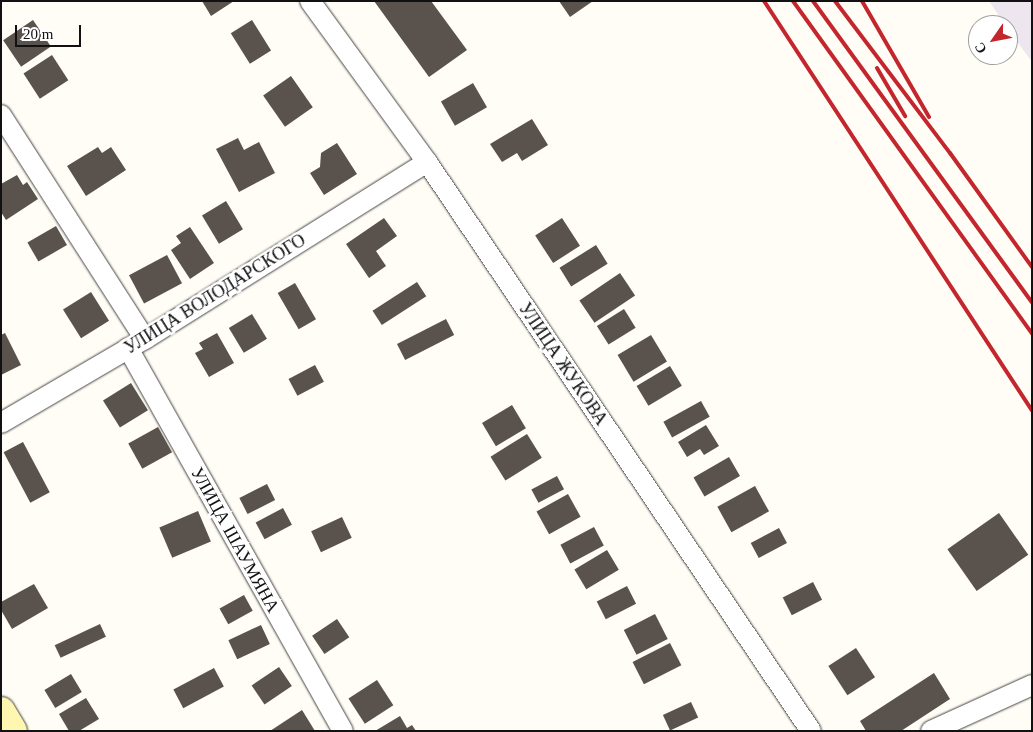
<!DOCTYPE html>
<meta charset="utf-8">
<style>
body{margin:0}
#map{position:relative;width:1033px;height:732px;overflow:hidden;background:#fffdf5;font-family:"Times New Roman",serif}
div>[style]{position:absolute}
.industrial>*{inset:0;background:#eee6ef}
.building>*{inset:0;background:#5a524d;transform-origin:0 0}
.roads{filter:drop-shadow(0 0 1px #444) drop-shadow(0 0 1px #444)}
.street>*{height:20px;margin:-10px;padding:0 10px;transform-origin:10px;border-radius:10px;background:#fff}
.secondary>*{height:28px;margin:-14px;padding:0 14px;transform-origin:14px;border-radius:14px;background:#fff6b0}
.rail>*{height:4px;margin:-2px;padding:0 2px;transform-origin:2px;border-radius:2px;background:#c4262e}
span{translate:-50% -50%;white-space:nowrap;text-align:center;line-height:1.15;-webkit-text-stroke:5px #fff;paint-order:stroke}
.street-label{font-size:18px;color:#111}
.frame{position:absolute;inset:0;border:2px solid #111;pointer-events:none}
.north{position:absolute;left:968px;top:15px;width:50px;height:50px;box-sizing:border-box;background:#fff;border:1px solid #a0a0a0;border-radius:50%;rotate:237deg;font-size:14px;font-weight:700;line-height:20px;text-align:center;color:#111}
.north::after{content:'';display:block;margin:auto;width:18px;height:22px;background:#c4262e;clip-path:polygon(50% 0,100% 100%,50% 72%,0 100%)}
.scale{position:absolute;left:15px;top:25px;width:66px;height:22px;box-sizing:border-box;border:2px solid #111;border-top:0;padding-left:6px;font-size:15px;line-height:18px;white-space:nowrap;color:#111;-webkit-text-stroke:4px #fff;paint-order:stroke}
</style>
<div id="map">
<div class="industrial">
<div style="clip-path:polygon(989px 1px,1032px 1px,1032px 62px,1008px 29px,1008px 25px,1005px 25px)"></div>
</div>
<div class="building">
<div style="clip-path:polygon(202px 1px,234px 1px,211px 16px)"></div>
<div style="clip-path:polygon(374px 1px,431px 1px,467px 50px,429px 77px)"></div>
<div style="clip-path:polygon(559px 1px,593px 1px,570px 17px)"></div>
<div style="left:33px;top:20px;width:32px;height:36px;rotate:56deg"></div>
<div style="left:252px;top:20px;width:36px;height:25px;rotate:58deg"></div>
<div style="left:52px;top:55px;width:30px;height:34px;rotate:57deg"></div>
<div style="left:291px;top:76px;width:38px;height:34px;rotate:55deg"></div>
<div style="left:473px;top:83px;width:28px;height:37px;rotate:60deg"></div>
<div style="clip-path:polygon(532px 119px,548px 145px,522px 161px,517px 153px,502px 162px,490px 144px)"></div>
<div style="clip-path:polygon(238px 138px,244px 150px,259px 142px,275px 173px,239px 192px,216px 149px)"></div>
<div style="clip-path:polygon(337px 143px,357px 174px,324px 195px,310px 173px,320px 167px,321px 153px)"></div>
<div style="clip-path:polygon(98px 147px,102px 153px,111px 147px,126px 170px,86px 196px,67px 166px)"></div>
<div style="clip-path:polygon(17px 175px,23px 185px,27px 182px,38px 199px,6px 220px,1px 212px,1px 184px)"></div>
<div style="left:226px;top:201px;width:33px;height:28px;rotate:59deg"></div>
<div style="clip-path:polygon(384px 218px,397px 236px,376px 251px,386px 266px,369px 278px,346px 244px)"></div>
<div style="left:562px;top:218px;width:33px;height:32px;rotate:57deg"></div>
<div style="left:56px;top:226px;width:22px;height:33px;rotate:60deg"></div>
<div style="clip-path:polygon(190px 227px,214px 263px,190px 279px,171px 250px,181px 243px,176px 236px)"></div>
<div style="left:596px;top:245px;width:22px;height:43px;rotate:58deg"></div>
<div style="left:167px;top:255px;width:32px;height:43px;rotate:62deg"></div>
<div style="left:620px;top:273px;width:27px;height:49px;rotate:56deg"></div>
<div style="left:417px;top:282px;width:17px;height:53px;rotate:57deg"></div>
<div style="left:295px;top:283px;width:42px;height:20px;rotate:60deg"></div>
<div style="left:91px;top:292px;width:34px;height:33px;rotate:58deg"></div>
<div style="left:624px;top:309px;width:22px;height:32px;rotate:58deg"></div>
<div style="left:252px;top:314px;width:29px;height:27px;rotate:59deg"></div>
<div style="left:446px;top:319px;width:18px;height:55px;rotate:63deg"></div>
<div style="clip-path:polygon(5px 333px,21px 365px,1px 375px,1px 335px)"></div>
<div style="clip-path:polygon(217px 333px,234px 363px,209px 377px,195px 353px,203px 349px,199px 343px)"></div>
<div style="left:651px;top:335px;width:31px;height:39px;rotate:59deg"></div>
<div style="left:315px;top:365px;width:19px;height:30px;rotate:62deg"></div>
<div style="left:670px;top:366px;width:23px;height:39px;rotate:59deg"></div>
<div style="left:131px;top:383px;width:32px;height:33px;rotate:58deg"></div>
<div style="left:701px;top:401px;width:18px;height:43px;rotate:61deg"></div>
<div style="left:512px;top:405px;width:27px;height:35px;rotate:59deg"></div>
<div style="clip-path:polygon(706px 425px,719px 446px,704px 455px,700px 449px,687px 457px,678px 442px)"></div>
<div style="left:158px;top:427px;width:29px;height:34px;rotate:61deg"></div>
<div style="left:527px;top:434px;width:28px;height:43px;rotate:58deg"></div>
<div style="left:23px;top:442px;width:57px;height:22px;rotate:62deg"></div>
<div style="left:729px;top:457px;width:22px;height:41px;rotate:60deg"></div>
<div style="left:557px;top:476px;width:15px;height:29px;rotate:62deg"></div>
<div style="left:267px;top:484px;width:18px;height:31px;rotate:63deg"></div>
<div style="left:755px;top:486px;width:29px;height:43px;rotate:61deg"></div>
<div style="left:568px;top:494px;width:26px;height:36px;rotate:61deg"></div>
<div style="left:283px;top:508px;width:19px;height:31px;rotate:62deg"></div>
<div style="left:198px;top:511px;width:33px;height:42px;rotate:67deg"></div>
<div style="left:999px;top:513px;width:51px;height:63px;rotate:55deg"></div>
<div style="left:342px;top:517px;width:23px;height:34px;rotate:65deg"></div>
<div style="left:594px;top:527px;width:21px;height:38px;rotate:62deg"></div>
<div style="left:779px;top:528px;width:17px;height:32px;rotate:62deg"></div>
<div style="left:607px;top:550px;width:23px;height:38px;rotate:59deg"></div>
<div style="left:813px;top:582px;width:20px;height:34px;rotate:63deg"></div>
<div style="clip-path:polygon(34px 584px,48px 608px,12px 629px,1px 610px,1px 602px)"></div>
<div style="left:627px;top:586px;width:20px;height:34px;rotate:63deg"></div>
<div style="left:244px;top:595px;width:18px;height:28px;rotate:61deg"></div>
<div style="left:655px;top:614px;width:28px;height:35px;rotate:63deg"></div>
<div style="left:337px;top:619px;width:22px;height:30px;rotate:56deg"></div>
<div style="left:100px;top:624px;width:14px;height:50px;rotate:65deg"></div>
<div style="left:261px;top:625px;width:21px;height:36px;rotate:65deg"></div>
<div style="left:670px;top:643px;width:25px;height:42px;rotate:63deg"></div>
<div style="left:856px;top:648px;width:35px;height:33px;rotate:57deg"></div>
<div style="left:279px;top:667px;width:23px;height:33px;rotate:56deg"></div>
<div style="left:214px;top:668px;width:21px;height:46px;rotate:62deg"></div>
<div style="clip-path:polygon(934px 673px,950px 699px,901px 731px,866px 731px,860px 721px)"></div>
<div style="left:71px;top:674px;width:21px;height:31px;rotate:59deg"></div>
<div style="left:377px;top:680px;width:30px;height:34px;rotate:57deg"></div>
<div style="clip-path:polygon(86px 698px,99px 719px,79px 731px,69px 731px,59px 714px)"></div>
<div style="left:691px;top:702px;width:17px;height:31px;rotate:65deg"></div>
<div style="clip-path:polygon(302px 710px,315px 731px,270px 731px)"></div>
<div style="clip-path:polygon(400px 716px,407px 728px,412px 725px,416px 731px,375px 731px)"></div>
</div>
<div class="roads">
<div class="street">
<div style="left:310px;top:1px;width:199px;rotate:54deg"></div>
<div style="left:427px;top:162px;width:686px;rotate:55.99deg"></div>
<div style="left:1px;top:115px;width:266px;rotate:57.3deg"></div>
<div style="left:128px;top:348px;width:439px;rotate:60.7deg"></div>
<div style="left:1px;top:423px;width:167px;rotate:-30.3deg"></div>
<div style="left:145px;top:339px;width:333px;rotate:-32.1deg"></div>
<div style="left:931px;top:731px;width:111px;rotate:-24.5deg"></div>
</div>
<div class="secondary">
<div style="left:1px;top:711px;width:23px;rotate:59deg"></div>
</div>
</div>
<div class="rail">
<div style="left:764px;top:1px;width:489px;rotate:56.8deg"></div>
<div style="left:793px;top:1px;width:410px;rotate:54.3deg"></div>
<div style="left:813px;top:1px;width:372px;rotate:54deg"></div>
<div style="left:835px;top:1px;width:191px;rotate:52.9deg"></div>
<div style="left:950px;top:153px;width:140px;rotate:54.3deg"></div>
<div style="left:862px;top:1px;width:134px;rotate:60deg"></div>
<div style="left:877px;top:68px;width:56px;rotate:59.7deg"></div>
</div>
<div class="street-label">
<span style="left:215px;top:294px;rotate:-32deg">УЛИЦА ВОЛОДАРСКОГО</span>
<span style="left:563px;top:364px;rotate:56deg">УЛИЦА ЖУКОВА</span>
<span style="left:235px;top:540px;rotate:61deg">УЛИЦА ШАУМЯНА</span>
</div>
<div class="frame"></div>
<div class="north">С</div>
<div class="scale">20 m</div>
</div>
